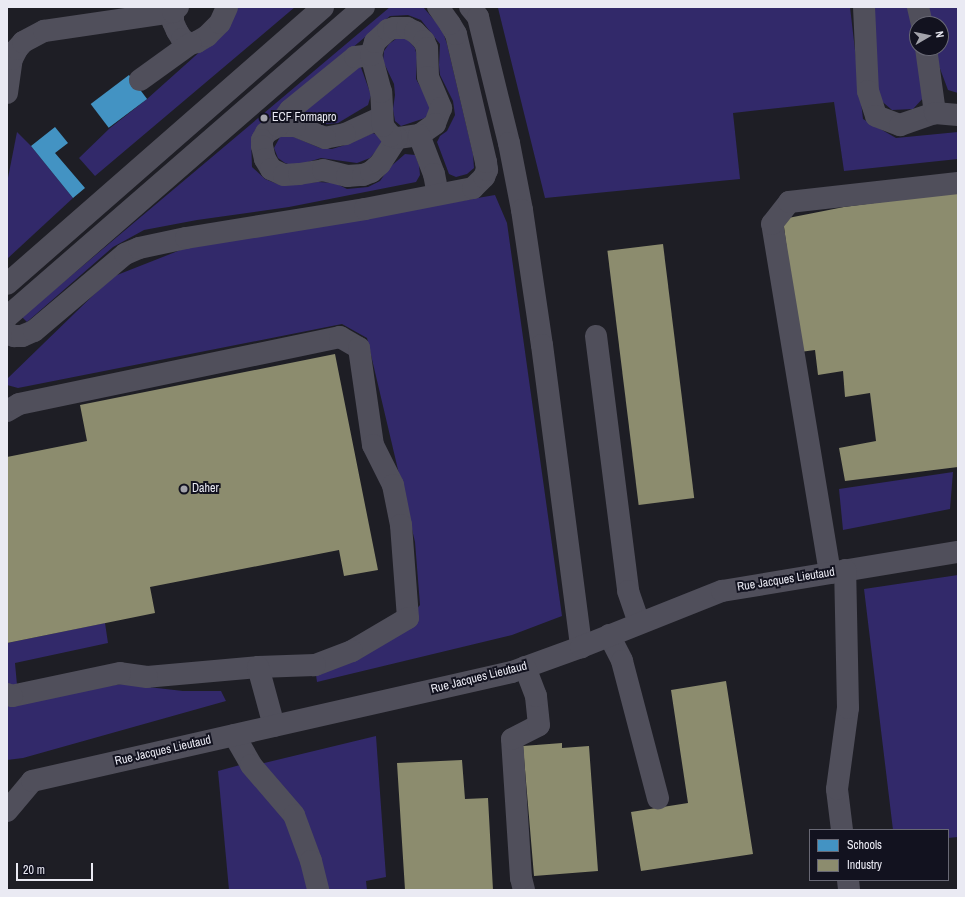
<!DOCTYPE html>
<style>
body{margin:0}
#map{position:relative;width:965px;height:897px;overflow:hidden;background:#1e1e25;font-family:"Archivo Narrow",sans-serif}
div>[style]{position:absolute}
.green>*{inset:0;background:#32296a}
.schools>*{inset:0;background:#4393c3;transform-origin:0 0}
.industry>*{inset:0;background:#8c8c6e;transform-origin:0 0}
.minor>*{height:22px;margin:-11px;padding:0 11px;transform-origin:11px;border-radius:11px;background:#504f5b}
.dots>*{width:11px;height:11px;translate:-50% -50%;box-sizing:border-box;border:2px solid #12121f;border-radius:50%}
span{translate:-50% -50%;white-space:nowrap;text-align:center;line-height:1.15;-webkit-text-stroke:4px #12121f;paint-order:stroke}
.poi-label{font-size:12px;color:#eaeaf3}
.left{translate:0 -50%;text-align:left}
.street-label{font-size:12px;color:#eaeaf3}
.frame{position:absolute;inset:0;border:8px solid #eaeaf3;pointer-events:none}
.legend{position:absolute;left:809px;top:829px;width:140px;height:52px;box-sizing:border-box;background:#12121f;border:1px solid #686874;margin:0;padding:5px 7px;list-style:none;font-size:12px;color:#eaeaf3}
.legend li{display:flex;align-items:center;gap:8px;height:20px}
.legend b{width:20px;border:1px solid #686874}
.north{position:absolute;left:909px;top:16px;width:40px;height:40px;box-sizing:border-box;background:#12121f;border:1px solid #686874;border-radius:50%;rotate:81deg;font-size:11px;font-weight:700;line-height:16px;text-align:center;color:#eaeaf3}
.north::after{content:'';display:block;margin:auto;width:14px;height:18px;background:#a3a3ab;clip-path:polygon(50% 0,100% 100%,50% 72%,0 100%)}
.scale{position:absolute;left:16px;top:863px;width:77px;height:18px;box-sizing:border-box;border:2px solid #eaeaf3;border-top:0;padding-left:5px;font-size:12px;line-height:14px;white-space:nowrap;color:#eaeaf3;-webkit-text-stroke:3px #12121f;paint-order:stroke}
</style>
<div id="map">
<div class="green">
<div style="clip-path:polygon(233px 7px,295px 7px,95px 176px,79px 158px,110px 128px,147px 99px,223px 31px)"></div>
<div style="clip-path:polygon(390px 7px,423px 7px,442px 29px,447px 44px,473px 154px,474px 168px,467px 174px,456px 177px,449px 174px,437px 142px,440px 136px,447px 131px,455px 115px,453px 101px,440px 75px,439px 65px,440px 44px,421px 20px,408px 15px,390px 16px,256px 129px,251px 139px,252px 167px,265px 179px,280px 185px,318px 182px,335px 183px,347px 189px,368px 187px,380px 181px,389px 168px,405px 154px,415px 155px,419px 165px,420px 175px,416px 182px,289px 207px,197px 220px,144px 230px,113px 247px,27px 322px,22px 317px)"></div>
<div style="clip-path:polygon(503px 7px,850px 7px,863px 119px,896px 138px,958px 132px,958px 159px,844px 171px,834px 102px,733px 113px,740px 179px,545px 198px,498px 8px)"></div>
<div style="clip-path:polygon(872px 7px,912px 7px,915px 47px,925px 96px,913px 109px,892px 110px,878px 98px)"></div>
<div style="clip-path:polygon(928px 7px,958px 7px,958px 93px,948px 90px,939px 66px,935px 48px,941px 48px,941px 24px,931px 24px)"></div>
<div style="clip-path:polygon(397px 38px,407px 39px,415px 48px,417px 57px,416px 79px,428px 100px,430px 111px,425px 118px,401px 126px,395px 121px,393px 109px,395px 95px,394px 84px,383px 61px,384px 51px,389px 44px)"></div>
<div style="clip-path:polygon(359px 62px,371px 95px,368px 105px,338px 123px,327px 124px,309px 119px,295px 112px)"></div>
<div style="clip-path:polygon(17px 132px,31px 146px,73px 198px,7px 259px,7px 183px)"></div>
<div style="clip-path:polygon(373px 133px,381px 137px,382px 144px,370px 158px,357px 163px,321px 158px,295px 166px,285px 163px,278px 158px,274px 148px,280px 137px,287px 134px,320px 148px,332px 149px,345px 145px)"></div>
<div style="clip-path:polygon(495px 195px,507px 223px,562px 616px,512px 635px,317px 682px,316px 675px,396px 635px,420px 605px,415px 542px,367px 338px,342px 324px,18px 388px,7px 385px,7px 379px,112px 277px,183px 249px)"></div>
<div style="clip-path:polygon(953px 472px,950px 509px,843px 530px,839px 489px)"></div>
<div style="clip-path:polygon(958px 575px,958px 837px,948px 838px,948px 830px,893px 830px,864px 589px)"></div>
<div style="clip-path:polygon(105px 623px,108px 643px,15px 663px,17px 685px,7px 685px,7px 643px)"></div>
<div style="clip-path:polygon(122px 684px,183px 691px,221px 691px,226px 701px,23px 758px,7px 760px,7px 700px)"></div>
<div style="clip-path:polygon(376px 736px,386px 877px,366px 881px,367px 890px,329px 890px,319px 862px,256px 765px)"></div>
<div style="clip-path:polygon(240px 765px,284px 811px,309px 890px,229px 890px,218px 771px)"></div>
</div>
<div class="schools">
<div style="left:129px;top:75px;width:30px;height:48px;rotate:53deg"></div>
<div style="clip-path:polygon(55px 127px,68px 143px,55px 153px,85px 188px,73px 198px,31px 146px)"></div>
</div>
<div class="industry">
<div style="clip-path:polygon(958px 192px,958px 467px,845px 481px,839px 448px,876px 441px,870px 393px,845px 397px,843px 371px,818px 375px,815px 350px,800px 352px,783px 219px,844px 207px)"></div>
<div style="left:663px;top:244px;width:256px;height:56px;rotate:83deg"></div>
<div style="clip-path:polygon(335px 354px,378px 570px,344px 576px,339px 550px,150px 587px,155px 613px,7px 643px,7px 457px,87px 441px,80px 405px)"></div>
<div style="clip-path:polygon(726px 681px,753px 854px,641px 871px,631px 812px,688px 803px,671px 690px)"></div>
<div style="clip-path:polygon(562px 743px,562px 748px,589px 746px,598px 871px,534px 876px,523px 746px)"></div>
<div style="clip-path:polygon(462px 760px,465px 799px,488px 798px,493px 890px,405px 890px,397px 763px)"></div>
</div>
<div class="minor">
<div style="left:470px;top:7px;width:13px;rotate:51deg"></div>
<div style="left:478px;top:17px;width:130px;rotate:76.2deg"></div>
<div style="left:509px;top:143px;width:68px;rotate:79deg"></div>
<div style="left:522px;top:210px;width:136px;rotate:81.6deg"></div>
<div style="left:542px;top:345px;width:305px;rotate:82.6deg"></div>
<div style="left:864px;top:7px;width:84px;rotate:87.3deg"></div>
<div style="left:868px;top:91px;width:26px;rotate:72deg"></div>
<div style="left:876px;top:116px;width:26px;rotate:21deg"></div>
<div style="left:900px;top:125px;width:37px;rotate:-19deg"></div>
<div style="left:918px;top:7px;width:17px;rotate:77deg"></div>
<div style="left:173px;top:12px;width:10px;rotate:90deg"></div>
<div style="left:173px;top:22px;width:10px;rotate:66deg"></div>
<div style="left:177px;top:31px;width:9px;rotate:58deg"></div>
<div style="left:182px;top:39px;width:9px;rotate:32deg"></div>
<div style="left:190px;top:44px;width:7px;rotate:-16deg"></div>
<div style="left:197px;top:42px;width:12px;rotate:-31deg"></div>
<div style="left:207px;top:36px;width:18px;rotate:-45deg"></div>
<div style="left:220px;top:23px;width:17px;rotate:-66deg"></div>
<div style="left:926px;top:48px;width:66px;rotate:82.1deg"></div>
<div style="left:935px;top:113px;width:23px;rotate:5deg"></div>
<div style="left:140px;top:80px;width:62px;rotate:-35.8deg"></div>
<div style="left:7px;top:93px;width:34px;rotate:-82deg"></div>
<div style="left:12px;top:59px;width:11px;rotate:-63deg"></div>
<div style="left:17px;top:49px;width:9px;rotate:-49deg"></div>
<div style="left:23px;top:42px;width:24px;rotate:-28deg"></div>
<div style="left:44px;top:31px;width:130px;rotate:-8.4deg"></div>
<div style="left:173px;top:12px;width:7px;rotate:-45deg"></div>
<div style="left:382px;top:117px;width:41px;rotate:155.3deg"></div>
<div style="left:345px;top:134px;width:20px;rotate:169deg"></div>
<div style="left:325px;top:138px;width:32px;rotate:-158deg"></div>
<div style="left:295px;top:126px;width:17px;rotate:180deg"></div>
<div style="left:278px;top:126px;width:14px;rotate:150deg"></div>
<div style="left:266px;top:133px;width:8px;rotate:120deg"></div>
<div style="left:262px;top:140px;width:6px;rotate:90deg"></div>
<div style="left:262px;top:146px;width:13px;rotate:77deg"></div>
<div style="left:265px;top:159px;width:12px;rotate:59deg"></div>
<div style="left:271px;top:169px;width:14px;rotate:25deg"></div>
<div style="left:284px;top:175px;width:15px;rotate:-4deg"></div>
<div style="left:299px;top:174px;width:24px;rotate:-9deg"></div>
<div style="left:323px;top:170px;width:25px;rotate:14deg"></div>
<div style="left:347px;top:176px;width:16px;rotate:-4deg"></div>
<div style="left:363px;top:175px;width:9px;rotate:-21deg"></div>
<div style="left:371px;top:172px;width:12px;rotate:-42deg"></div>
<div style="left:380px;top:164px;width:31px;rotate:-57deg"></div>
<div style="left:278px;top:126px;width:20px;rotate:-53deg"></div>
<div style="left:290px;top:110px;width:84px;rotate:-39.2deg"></div>
<div style="left:355px;top:57px;width:16px;rotate:-7deg"></div>
<div style="left:419px;top:135px;width:22px;rotate:172deg"></div>
<div style="left:397px;top:138px;width:6px;rotate:-162deg"></div>
<div style="left:391px;top:136px;width:13px;rotate:-129deg"></div>
<div style="left:383px;top:126px;width:34px;rotate:-93deg"></div>
<div style="left:381px;top:92px;width:38px;rotate:-105deg"></div>
<div style="left:371px;top:55px;width:14px;rotate:-73deg"></div>
<div style="left:375px;top:42px;width:18px;rotate:-43deg"></div>
<div style="left:388px;top:30px;width:6px;rotate:-18deg"></div>
<div style="left:394px;top:28px;width:13px"></div>
<div style="left:407px;top:28px;width:9px;rotate:27deg"></div>
<div style="left:415px;top:32px;width:13px;rotate:45deg"></div>
<div style="left:424px;top:41px;width:8px;rotate:67deg"></div>
<div style="left:427px;top:48px;width:29px;rotate:88deg"></div>
<div style="left:428px;top:77px;width:34px;rotate:67deg"></div>
<div style="left:441px;top:108px;width:17px;rotate:111deg"></div>
<div style="left:435px;top:124px;width:19px;rotate:145deg"></div>
<div style="left:419px;top:135px;width:42px;rotate:69deg"></div>
<div style="left:434px;top:174px;width:20px;rotate:79deg"></div>
<div style="left:7px;top:284px;width:420px;rotate:-41.2deg"></div>
<div style="left:7px;top:317px;width:473px;rotate:-41deg"></div>
<div style="left:7px;top:333px;width:8px;rotate:23deg"></div>
<div style="left:14px;top:336px;width:8px"></div>
<div style="left:22px;top:336px;width:13px;rotate:-23deg"></div>
<div style="left:34px;top:331px;width:119px;rotate:-40.2deg"></div>
<div style="left:125px;top:254px;width:15px;rotate:-23deg"></div>
<div style="left:139px;top:248px;width:48px;rotate:-12deg"></div>
<div style="left:186px;top:238px;width:181px;rotate:-9.2deg"></div>
<div style="left:365px;top:209px;width:110px;rotate:-11deg"></div>
<div style="left:473px;top:188px;width:16px;rotate:-45deg"></div>
<div style="left:484px;top:177px;width:8px;rotate:-67deg"></div>
<div style="left:487px;top:170px;width:8px;rotate:-97deg"></div>
<div style="left:486px;top:162px;width:131px;rotate:-103.2deg"></div>
<div style="left:456px;top:34px;width:12px;rotate:-121deg"></div>
<div style="left:450px;top:24px;width:21px;rotate:-125deg"></div>
<div style="left:596px;top:336px;width:257px;rotate:82.8deg"></div>
<div style="left:628px;top:591px;width:34px;rotate:71deg"></div>
<div style="left:7px;top:411px;width:14px;rotate:-30deg"></div>
<div style="left:19px;top:404px;width:328px;rotate:-11.8deg"></div>
<div style="left:340px;top:337px;width:22px;rotate:30deg"></div>
<div style="left:359px;top:348px;width:98px;rotate:81.8deg"></div>
<div style="left:373px;top:445px;width:45px;rotate:63.4deg"></div>
<div style="left:393px;top:485px;width:41px;rotate:78.7deg"></div>
<div style="left:401px;top:525px;width:93px;rotate:85.7deg"></div>
<div style="left:408px;top:618px;width:65px;rotate:149.5deg"></div>
<div style="left:352px;top:651px;width:40px;rotate:159deg"></div>
<div style="left:315px;top:665px;width:57px;rotate:178deg"></div>
<div style="left:258px;top:667px;width:111px;rotate:174.9deg"></div>
<div style="left:147px;top:677px;width:27px;rotate:-172deg"></div>
<div style="left:120px;top:673px;width:110px;rotate:168deg"></div>
<div style="left:12px;top:696px;width:5px;rotate:-158deg"></div>
<div style="left:830px;top:573px;width:354px;rotate:-99.4deg"></div>
<div style="left:772px;top:224px;width:28px;rotate:-52deg"></div>
<div style="left:789px;top:202px;width:170px;rotate:-6.4deg"></div>
<div style="left:609px;top:635px;width:29px;rotate:63deg"></div>
<div style="left:622px;top:661px;width:142px;rotate:75.3deg"></div>
<div style="left:258px;top:667px;width:61px;rotate:74.8deg"></div>
<div style="left:234px;top:735px;width:34px;rotate:60deg"></div>
<div style="left:251px;top:765px;width:66px;rotate:49.3deg"></div>
<div style="left:294px;top:815px;width:49px;rotate:69.7deg"></div>
<div style="left:311px;top:861px;width:30px;rotate:76deg"></div>
<div style="left:7px;top:811px;width:39px;rotate:-50deg"></div>
<div style="left:32px;top:781px;width:492px;rotate:-12.8deg"></div>
<div style="left:512px;top:672px;width:73px;rotate:-19.9deg"></div>
<div style="left:581px;top:647px;width:152px;rotate:-21.7deg"></div>
<div style="left:722px;top:591px;width:239px;rotate:-9.4deg"></div>
<div style="left:842px;top:830px;width:41px;rotate:-97deg"></div>
<div style="left:837px;top:789px;width:82px;rotate:-82.3deg"></div>
<div style="left:848px;top:708px;width:138px;rotate:-91.2deg"></div>
<div style="left:848px;top:880px;width:10px;rotate:84deg"></div>
<div style="left:524px;top:890px;width:12px;rotate:-104deg"></div>
<div style="left:521px;top:878px;width:139px;rotate:-93.7deg"></div>
<div style="left:512px;top:739px;width:30px;rotate:-27deg"></div>
<div style="left:539px;top:725px;width:29px;rotate:-96deg"></div>
<div style="left:536px;top:696px;width:31px;rotate:-111deg"></div>
</div>
<div class="dots">
<div style="left:264px;top:118px;background:#a3a3ab"></div>
<div style="left:184px;top:489px;background:#a3a3ab"></div>
</div>
<div class="poi-label">
<span class="left" style="left:272px;top:118px">ECF Formapro</span>
<span class="left" style="left:192px;top:489px">Daher</span>
</div>
<div class="street-label">
<span style="left:786px;top:580px;rotate:-9deg">Rue Jacques Lieutaud</span>
<span style="left:479px;top:678px;rotate:-14deg">Rue Jacques Lieutaud</span>
<span style="left:163px;top:751px;rotate:-13deg">Rue Jacques Lieutaud</span>
</div>
<div class="frame"></div>
<ul class="legend">
<li><b style="height:11px;background:#4393c3"></b>Schools</li>
<li><b style="height:11px;background:#8c8c6e"></b>Industry</li>
</ul>
<div class="north">N</div>
<div class="scale">20 m</div>
</div>
